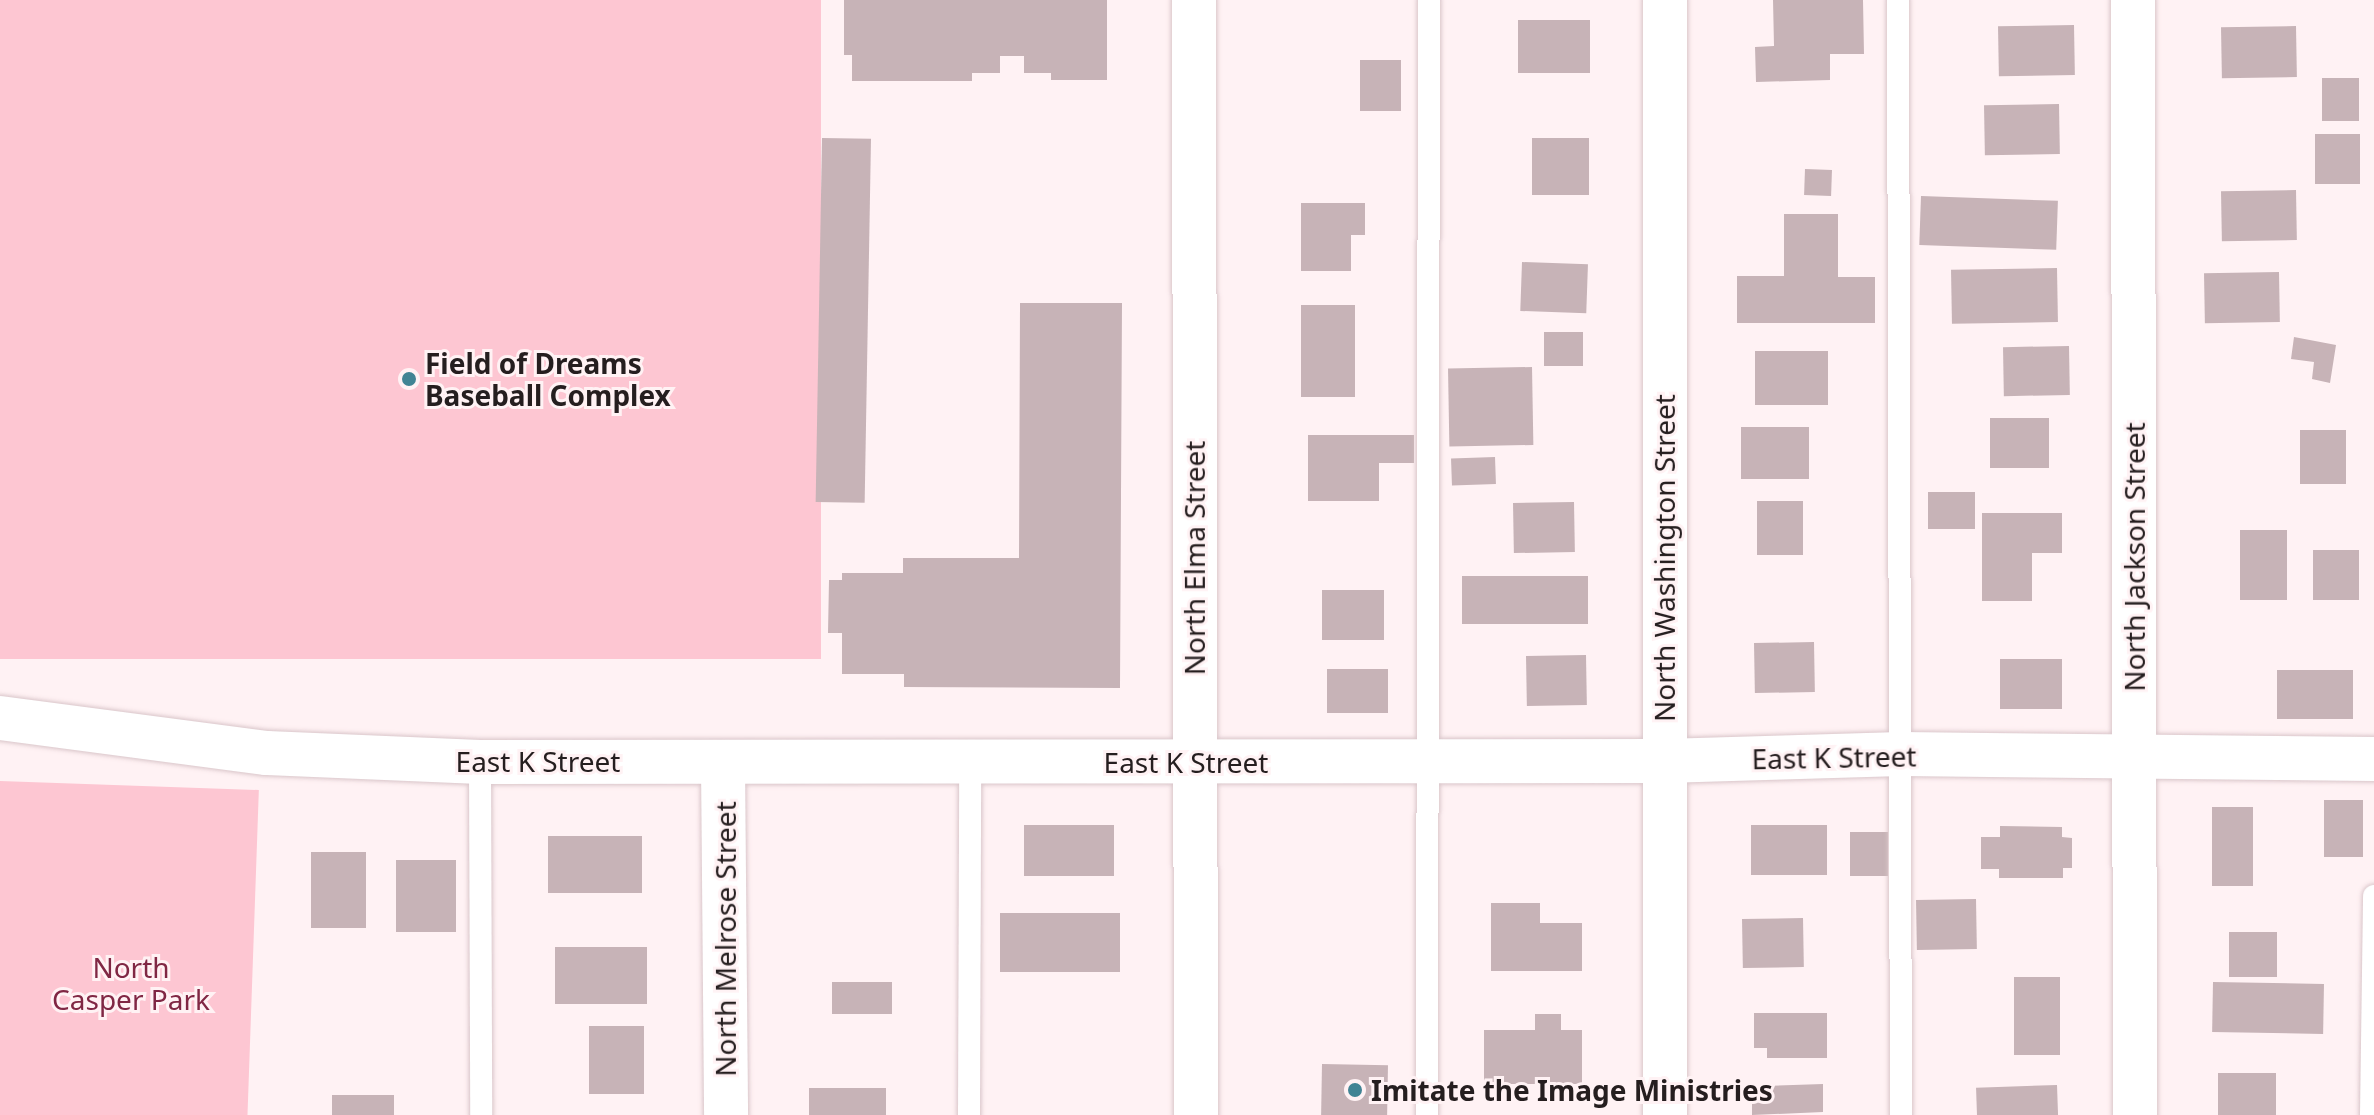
<!DOCTYPE html>
<style>
body{margin:0}
#map{position:relative;width:2374px;height:1115px;overflow:hidden;background:#fff2f4;font-family:"Noto Sans",sans-serif}
div>[style]{position:absolute}
.green>*{inset:0;background:#fdc6d2;transform-origin:0 0}
.building>*{inset:0;background:#c7b3b7;transform-origin:0 0}
.roads{filter:drop-shadow(0 0 2px #dac6ca) drop-shadow(0 0 2px #dac6ca)}
.service>*{height:22px;margin:-11px;padding:0 11px;transform-origin:11px;border-radius:11px;background:#fff}
.minor>*{height:44px;margin:-22px;padding:0 22px;transform-origin:22px;border-radius:22px;background:#fff}
.tertiary>*{height:44px;margin:-22px;padding:0 22px;transform-origin:22px;border-radius:22px;background:#fff}
.dots>*{width:22px;height:22px;translate:-50% -50%;box-sizing:border-box;border:4px solid #fff2f4;border-radius:50%}
span{translate:-50% -50%;white-space:nowrap;text-align:center;line-height:1.15;-webkit-text-stroke:6px #fff2f4;paint-order:stroke}
.poi-label{font-size:28px;color:#251e1f;font-weight:700}
.left{translate:0 -50%;text-align:left}
.street-label{font-size:28px;color:#251e1f}
.park-label{font-size:28px;color:#802744}
</style>
<div id="map">
<div class="green">
<div style="left:0;top:0;width:821px;height:659px"></div>
<div style="left:0;top:781px;width:259px;height:334px;rotate:2deg"></div>
</div>
<div class="building">
<div style="clip-path:polygon(844px 0,1107px 0,1107px 80px,1051px 80px,1051px 73px,1024px 73px,1024px 56px,1000px 56px,1000px 73px,972px 73px,972px 81px,852px 81px,852px 55px,844px 55px)"></div>
<div style="clip-path:polygon(1773px 0,1863px 0,1864px 54px,1830px 54px,1830px 80px,1756px 82px,1755px 47px,1774px 46px)"></div>
<div style="left:1518px;top:20px;width:72px;height:53px"></div>
<div style="left:2074px;top:25px;width:50px;height:76px;rotate:89deg"></div>
<div style="left:2296px;top:26px;width:51px;height:75px;rotate:89deg"></div>
<div style="left:1360px;top:60px;width:41px;height:51px"></div>
<div style="left:2322px;top:78px;width:37px;height:43px"></div>
<div style="left:2059px;top:104px;width:50px;height:75px;rotate:89deg"></div>
<div style="left:2315px;top:134px;width:45px;height:50px"></div>
<div style="left:822px;top:138px;width:49px;height:364px;rotate:1deg"></div>
<div style="left:1532px;top:138px;width:57px;height:57px"></div>
<div style="left:1805px;top:169px;width:27px;height:26px;rotate:2deg"></div>
<div style="left:2296px;top:190px;width:50px;height:75px;rotate:89deg"></div>
<div style="left:1921px;top:196px;width:137px;height:49px;rotate:2deg"></div>
<div style="clip-path:polygon(1301px 203px,1365px 203px,1365px 235px,1351px 235px,1351px 271px,1301px 271px)"></div>
<div style="clip-path:polygon(1784px 214px,1838px 214px,1838px 277px,1875px 277px,1875px 323px,1737px 323px,1737px 276px,1784px 276px)"></div>
<div style="left:1522px;top:262px;width:66px;height:49px;rotate:2deg"></div>
<div style="left:2057px;top:268px;width:54px;height:106px;rotate:89deg"></div>
<div style="left:2279px;top:272px;width:50px;height:75px;rotate:89deg"></div>
<div style="clip-path:polygon(1020px 303px,1122px 303px,1120px 688px,904px 687px,904px 674px,842px 674px,842px 633px,828px 633px,829px 580px,842px 580px,842px 573px,903px 573px,903px 558px,1019px 558px)"></div>
<div style="left:1301px;top:305px;width:54px;height:92px"></div>
<div style="left:1544px;top:332px;width:39px;height:34px"></div>
<div style="clip-path:polygon(2294px 337px,2336px 345px,2330px 383px,2312px 379px,2314px 362px,2291px 359px)"></div>
<div style="left:2069px;top:346px;width:49px;height:66px;rotate:89deg"></div>
<div style="left:1755px;top:351px;width:73px;height:54px"></div>
<div style="left:1532px;top:367px;width:78px;height:84px;rotate:89deg"></div>
<div style="left:1990px;top:418px;width:59px;height:50px"></div>
<div style="left:1741px;top:427px;width:68px;height:52px"></div>
<div style="left:2300px;top:430px;width:46px;height:54px"></div>
<div style="clip-path:polygon(1308px 435px,1414px 435px,1414px 463px,1379px 463px,1379px 501px,1308px 501px)"></div>
<div style="left:1495px;top:457px;width:27px;height:44px;rotate:88deg"></div>
<div style="left:1928px;top:492px;width:47px;height:37px"></div>
<div style="left:1757px;top:501px;width:46px;height:54px"></div>
<div style="left:1574px;top:502px;width:50px;height:61px;rotate:89deg"></div>
<div style="clip-path:polygon(1982px 513px,2062px 513px,2062px 553px,2032px 553px,2032px 601px,1982px 601px)"></div>
<div style="left:2240px;top:530px;width:47px;height:70px"></div>
<div style="left:2313px;top:550px;width:46px;height:50px"></div>
<div style="left:1588px;top:576px;width:48px;height:126px;rotate:90deg"></div>
<div style="left:1384px;top:590px;width:50px;height:62px;rotate:90deg"></div>
<div style="left:1814px;top:642px;width:50px;height:60px;rotate:89deg"></div>
<div style="left:1586px;top:655px;width:50px;height:60px;rotate:89deg"></div>
<div style="left:2062px;top:659px;width:50px;height:62px;rotate:90deg"></div>
<div style="left:1327px;top:669px;width:61px;height:44px"></div>
<div style="left:2277px;top:670px;width:76px;height:49px"></div>
<div style="left:2324px;top:800px;width:39px;height:57px"></div>
<div style="left:2212px;top:807px;width:41px;height:79px"></div>
<div style="left:1024px;top:825px;width:90px;height:51px"></div>
<div style="left:1751px;top:825px;width:76px;height:50px"></div>
<div style="clip-path:polygon(2000px 826px,2062px 827px,2062px 837px,2072px 838px,2072px 868px,2063px 868px,2063px 878px,1999px 878px,1999px 869px,1981px 869px,1981px 837px,2000px 837px)"></div>
<div style="left:1850px;top:832px;width:38px;height:44px"></div>
<div style="left:548px;top:836px;width:94px;height:57px"></div>
<div style="left:311px;top:852px;width:55px;height:76px"></div>
<div style="left:396px;top:860px;width:60px;height:72px"></div>
<div style="left:1976px;top:899px;width:50px;height:60px;rotate:89deg"></div>
<div style="clip-path:polygon(1491px 903px,1540px 903px,1540px 923px,1582px 923px,1582px 971px,1491px 971px)"></div>
<div style="left:1000px;top:913px;width:120px;height:59px"></div>
<div style="left:1803px;top:918px;width:49px;height:61px;rotate:89deg"></div>
<div style="left:2229px;top:932px;width:48px;height:45px"></div>
<div style="left:555px;top:947px;width:92px;height:57px"></div>
<div style="left:2014px;top:977px;width:46px;height:78px"></div>
<div style="left:832px;top:982px;width:60px;height:32px"></div>
<div style="left:2213px;top:982px;width:111px;height:50px;rotate:1deg"></div>
<div style="clip-path:polygon(1754px 1013px,1827px 1013px,1827px 1058px,1767px 1058px,1767px 1048px,1754px 1048px)"></div>
<div style="clip-path:polygon(1535px 1014px,1561px 1014px,1561px 1030px,1582px 1030px,1582px 1084px,1484px 1084px,1484px 1030px,1535px 1030px)"></div>
<div style="left:589px;top:1026px;width:55px;height:68px"></div>
<div style="left:1322px;top:1064px;width:66px;height:51px;rotate:1deg"></div>
<div style="left:2218px;top:1073px;width:58px;height:42px"></div>
<div style="clip-path:polygon(1823px 1084px,1823px 1112px,1752px 1115px,1752px 1096px,1764px 1095px,1764px 1086px)"></div>
<div style="left:2057px;top:1085px;width:30px;height:81px;rotate:88deg"></div>
<div style="left:809px;top:1088px;width:77px;height:27px"></div>
<div style="left:332px;top:1095px;width:62px;height:20px"></div>
</div>
<div class="roads">
<div class="service">
<div style="left:1898px;top:0;width:1115px;rotate:89.85deg"></div>
<div style="left:480px;top:762px;width:353px;rotate:89.8deg"></div>
<div style="left:969px;top:1115px;width:353px;rotate:-89.8deg"></div>
<div style="left:1427px;top:1115px;width:1115px;rotate:-89.9deg"></div>
<div style="left:2371px;top:1115px;width:219px;rotate:-89.2deg"></div>
</div>
<div class="minor">
<div style="left:1194px;top:0;width:1115px;rotate:89.9deg"></div>
<div style="left:1665px;top:0;width:1115px;rotate:90deg"></div>
<div style="left:2133px;top:0;width:1115px;rotate:89.9deg"></div>
<div style="left:723px;top:762px;width:353px;rotate:89.5deg"></div>
</div>
<div class="tertiary">
<div style="left:0;top:718px;width:269px;rotate:7.5deg"></div>
<div style="left:267px;top:753px;width:213px;rotate:2.4deg"></div>
<div style="left:480px;top:762px;width:1184px;rotate:-0.05deg"></div>
<div style="left:1664px;top:761px;width:237px;rotate:-1.7deg"></div>
<div style="left:1901px;top:754px;width:473px;rotate:0.6deg"></div>
</div>
</div>
<div class="dots">
<div style="left:409px;top:379px;background:#418494"></div>
<div style="left:1355px;top:1090px;background:#418494"></div>
</div>
<div class="poi-label">
<span class="left" style="left:425px;top:379px">Field of Dreams<br>Baseball Complex</span>
<span class="left" style="left:1371px;top:1090px">Imitate the Image Ministries</span>
</div>
<div class="street-label">
<span style="left:2134px;top:557px;rotate:-90deg">North Jackson Street</span>
<span style="left:1194px;top:558px;rotate:-90deg">North Elma Street</span>
<span style="left:1664px;top:558px;rotate:-90deg">North Washington Street</span>
<span style="left:1834px;top:757px;rotate:-1deg">East K Street</span>
<span style="left:538px;top:761px">East K Street</span>
<span style="left:1186px;top:762px">East K Street</span>
<span style="left:725px;top:939px;rotate:-90deg">North Melrose Street</span>
</div>
<div class="park-label">
<span style="left:131px;top:983px">North<br>Casper Park</span>
</div>
</div>
